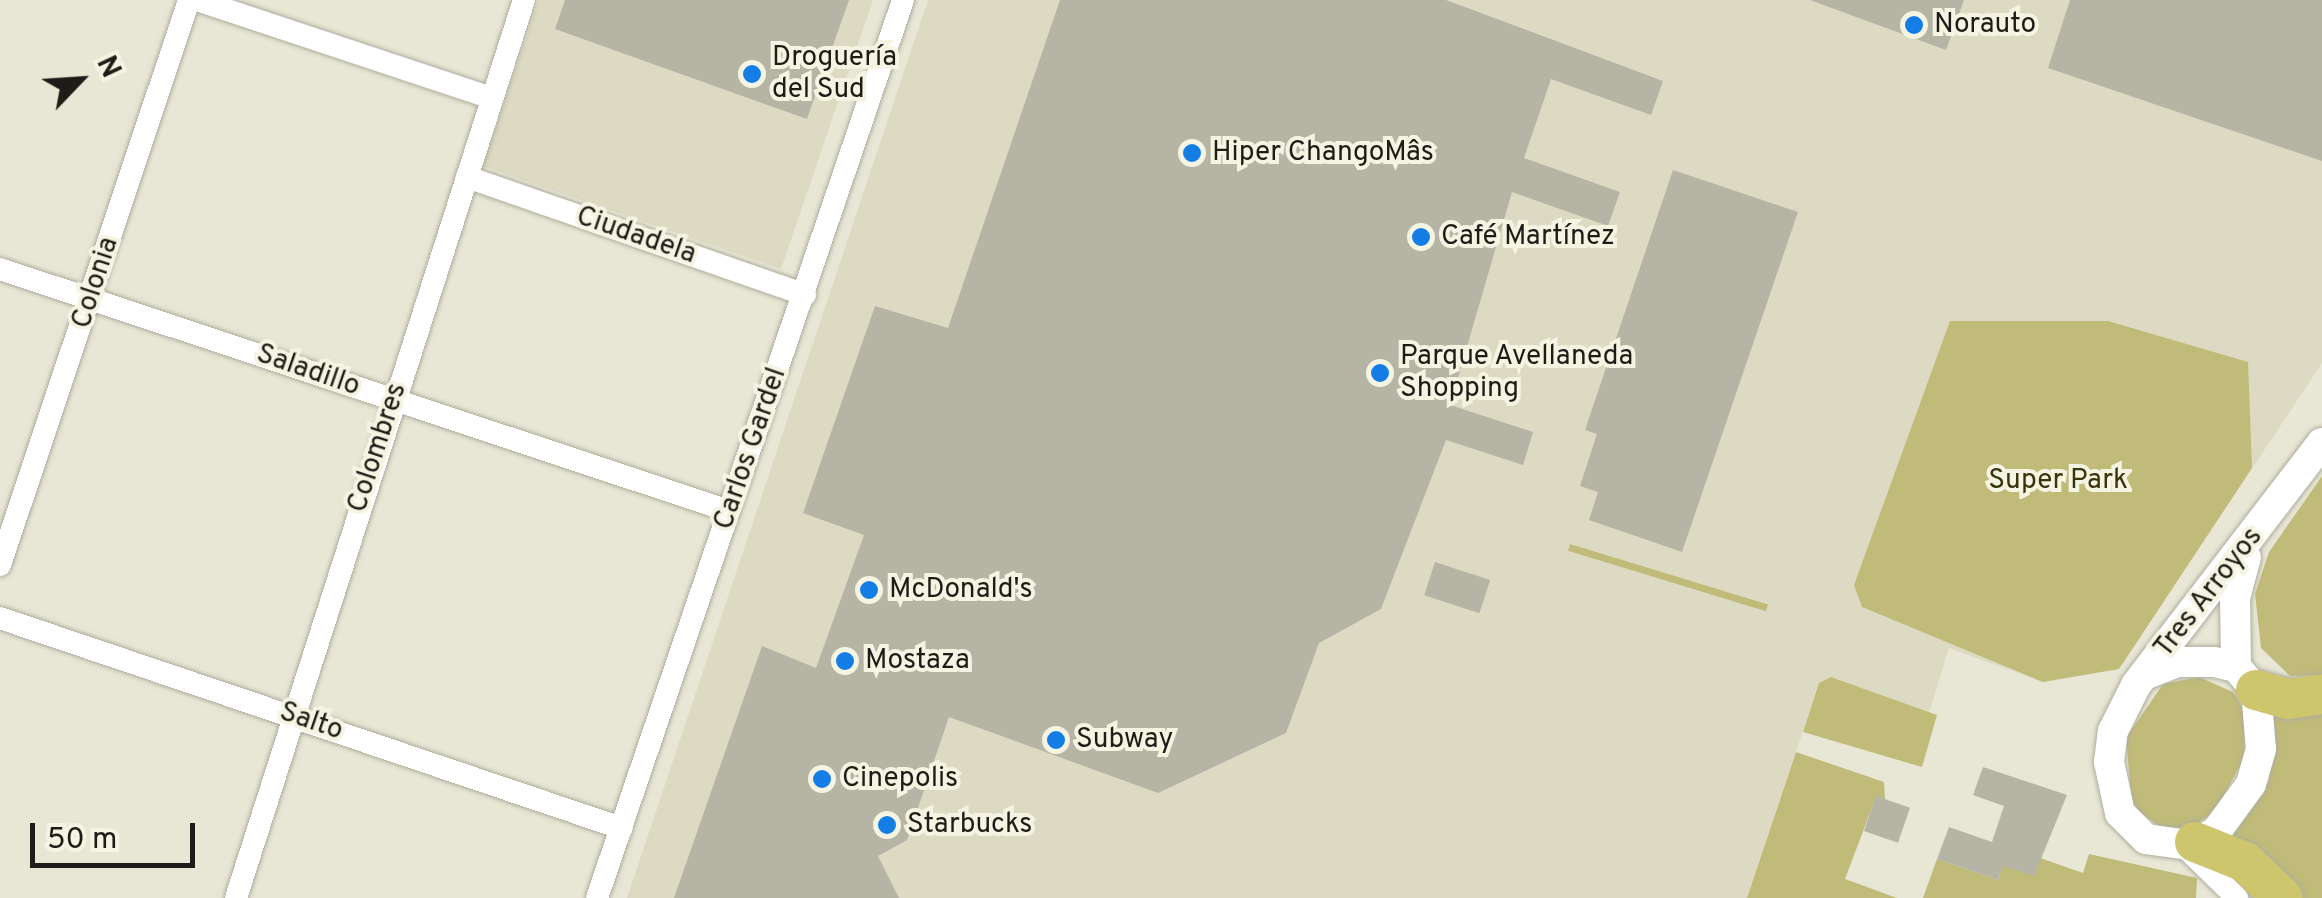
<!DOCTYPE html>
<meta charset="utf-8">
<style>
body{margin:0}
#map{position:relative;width:2322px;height:898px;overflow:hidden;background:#e8e7d6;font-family:Overpass,sans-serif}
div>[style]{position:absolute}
.built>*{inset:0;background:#dcdac2}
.green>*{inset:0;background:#c1bb79;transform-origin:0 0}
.building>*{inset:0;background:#b6b5a5;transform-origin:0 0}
.roads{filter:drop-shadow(0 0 2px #aead9d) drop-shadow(0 0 2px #aead9d)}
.minor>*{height:22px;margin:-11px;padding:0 11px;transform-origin:11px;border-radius:11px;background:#fff}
.secondary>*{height:30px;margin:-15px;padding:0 15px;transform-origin:15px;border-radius:15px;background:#fff}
.motorway>*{height:40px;margin:-20px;padding:0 20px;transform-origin:20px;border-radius:20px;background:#cec66d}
.dots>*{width:28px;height:28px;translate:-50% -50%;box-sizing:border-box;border:5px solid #f5f4e3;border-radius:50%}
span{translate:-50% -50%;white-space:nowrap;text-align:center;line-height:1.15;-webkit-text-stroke:8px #f5f4e3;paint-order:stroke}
.poi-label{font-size:28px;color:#1d1c16}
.left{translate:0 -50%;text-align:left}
.street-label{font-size:28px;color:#1d1c16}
.park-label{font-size:28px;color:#38340b}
.north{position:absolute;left:30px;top:30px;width:100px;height:100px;-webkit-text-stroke:8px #f5f4e3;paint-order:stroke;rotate:65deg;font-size:28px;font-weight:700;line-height:40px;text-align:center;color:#1d1c16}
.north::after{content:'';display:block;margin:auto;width:35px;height:45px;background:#1d1c16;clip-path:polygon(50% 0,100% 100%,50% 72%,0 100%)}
.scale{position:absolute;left:30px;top:823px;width:165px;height:45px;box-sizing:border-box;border:5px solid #1d1c16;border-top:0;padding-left:12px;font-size:30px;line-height:35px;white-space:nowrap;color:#1d1c16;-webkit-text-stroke:8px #f5f4e3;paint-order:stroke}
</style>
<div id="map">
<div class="built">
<div style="clip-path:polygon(539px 0,873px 0,781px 269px,483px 166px)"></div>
<div style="clip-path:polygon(928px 0,2322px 0,2322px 363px,2119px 669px,2043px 682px,1949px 648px,1929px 713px,1832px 677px,1819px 683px,1747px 898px,627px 898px)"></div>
</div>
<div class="green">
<div style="clip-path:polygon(1950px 321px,2108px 321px,2248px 362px,2252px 468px,2119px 669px,2043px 682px,1862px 607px,1854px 585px)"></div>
<div style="clip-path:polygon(2322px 476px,2322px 675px,2290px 676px,2261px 648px,2255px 594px,2269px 552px)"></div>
<div style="left:1570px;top:544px;width:207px;height:7px;rotate:17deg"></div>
<div style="clip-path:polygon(1831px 677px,1937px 715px,1922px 767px,1803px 732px,1819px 683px)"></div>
<div style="clip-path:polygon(2199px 677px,2233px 692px,2243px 709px,2245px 756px,2215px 812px,2184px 831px,2163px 829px,2132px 806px,2126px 738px,2163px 684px)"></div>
<div style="clip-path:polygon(2271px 708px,2322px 712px,2322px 898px,2296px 898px,2227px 839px,2269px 781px)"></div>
<div style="clip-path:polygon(1796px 752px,1884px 782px,1885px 799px,1876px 797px,1845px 879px,1897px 898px,1747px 898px)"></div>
<div style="clip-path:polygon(2089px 854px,2197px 878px,2196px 898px,1923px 898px,1937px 859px,1998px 880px,2003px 866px,2040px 858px,2083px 873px)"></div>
</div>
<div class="building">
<div style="clip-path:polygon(565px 0,849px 0,807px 119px,555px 29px)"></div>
<div style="clip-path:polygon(1060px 0,1446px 0,1663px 81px,1651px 115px,1551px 79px,1524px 158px,1620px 192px,1608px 226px,1512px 192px,1450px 405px,1533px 432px,1523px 465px,1446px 440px,1381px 609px,1319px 643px,1286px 733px,1158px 793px,949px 717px,907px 840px,878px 856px,899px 898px,674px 898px,762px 646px,816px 668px,864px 535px,803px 513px,875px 306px,948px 328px)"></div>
<div style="clip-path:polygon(1810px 0,1964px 0,1946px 50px)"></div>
<div style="clip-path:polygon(2070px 0,2322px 0,2322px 161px,2048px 68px)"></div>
<div style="clip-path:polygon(1673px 170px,1798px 212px,1682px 552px,1589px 520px,1598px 492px,1580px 486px,1597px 434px,1585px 430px)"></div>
<div style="left:1435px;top:562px;width:58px;height:35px;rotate:18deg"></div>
<div style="clip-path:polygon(1983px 767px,2067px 795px,2034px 876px,2003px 866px,1998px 880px,1937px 859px,1949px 827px,1992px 842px,2004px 806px,1973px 795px)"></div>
<div style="left:1876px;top:796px;width:36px;height:37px;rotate:19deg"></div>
</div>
<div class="roads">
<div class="minor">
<div style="left:197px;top:0;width:311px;rotate:18.4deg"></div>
<div style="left:467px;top:177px;width:358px;rotate:19.2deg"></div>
<div style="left:0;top:269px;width:768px;rotate:18.36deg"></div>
<div style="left:0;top:565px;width:596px;rotate:-71.5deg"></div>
<div style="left:0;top:618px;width:656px;rotate:18.68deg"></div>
<div style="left:2190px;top:852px;width:66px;rotate:44.4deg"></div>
<div style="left:236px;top:898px;width:943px;rotate:-72.22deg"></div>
<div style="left:597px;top:898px;width:949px;rotate:-71.18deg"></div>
</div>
<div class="secondary">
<div style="left:2236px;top:667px;width:69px;rotate:-90.8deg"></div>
<div style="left:2235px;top:598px;width:42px;rotate:-75deg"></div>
<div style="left:2144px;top:675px;width:36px;rotate:-21deg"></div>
<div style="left:2178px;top:662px;width:36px"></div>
<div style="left:2214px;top:662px;width:23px;rotate:13deg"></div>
<div style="left:2236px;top:667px;width:30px;rotate:49deg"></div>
<div style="left:2256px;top:690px;width:59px;rotate:85.2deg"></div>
<div style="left:2261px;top:749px;width:36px;rotate:106deg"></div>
<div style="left:2251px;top:784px;width:59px;rotate:126.1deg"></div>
<div style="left:2216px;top:832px;width:30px;rotate:154deg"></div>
<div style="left:2189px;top:845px;width:43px;rotate:-172.1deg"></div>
<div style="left:2146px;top:839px;width:37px;rotate:-135deg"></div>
<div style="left:2120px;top:813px;width:52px;rotate:-102.2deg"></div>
<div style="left:2109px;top:762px;width:31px;rotate:-83deg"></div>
<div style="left:2113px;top:731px;width:51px;rotate:-63.4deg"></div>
<div style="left:2136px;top:685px;width:305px;rotate:-52.5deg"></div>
</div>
<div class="motorway">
<div style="left:2256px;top:690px;width:33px;rotate:16deg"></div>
<div style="left:2288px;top:699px;width:34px;rotate:-8deg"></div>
<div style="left:2195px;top:842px;width:54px;rotate:21.8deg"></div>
<div style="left:2245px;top:862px;width:52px;rotate:43.5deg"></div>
</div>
</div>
<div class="dots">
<div style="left:1914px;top:25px;background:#157ee6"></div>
<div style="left:752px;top:74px;background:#157ee6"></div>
<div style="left:1192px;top:153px;background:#157ee6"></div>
<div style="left:1421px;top:237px;background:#157ee6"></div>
<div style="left:1380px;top:373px;background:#157ee6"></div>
<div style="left:869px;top:590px;background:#157ee6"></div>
<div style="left:845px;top:661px;background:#157ee6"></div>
<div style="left:1056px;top:740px;background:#157ee6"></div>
<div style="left:822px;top:779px;background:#157ee6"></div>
<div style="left:887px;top:825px;background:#157ee6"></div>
</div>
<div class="poi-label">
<span class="left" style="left:1934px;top:25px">Norauto</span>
<span class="left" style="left:772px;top:74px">Droguería<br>del Sud</span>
<span class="left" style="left:1212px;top:153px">Hiper ChangoMâs</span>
<span class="left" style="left:1441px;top:237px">Café Martínez</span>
<span class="left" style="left:1400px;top:373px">Parque Avellaneda<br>Shopping</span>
<span class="left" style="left:889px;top:590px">McDonald's</span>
<span class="left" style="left:865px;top:661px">Mostaza</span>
<span class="left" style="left:1076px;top:740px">Subway</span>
<span class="left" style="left:842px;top:779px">Cinepolis</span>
<span class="left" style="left:907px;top:825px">Starbucks</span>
</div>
<div class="street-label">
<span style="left:636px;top:236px;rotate:19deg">Ciudadela</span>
<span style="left:96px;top:283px;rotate:-72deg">Colonia</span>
<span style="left:308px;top:371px;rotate:19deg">Saladillo</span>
<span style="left:378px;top:448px;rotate:-72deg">Colombres</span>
<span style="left:751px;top:449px;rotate:-71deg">Carlos Gardel</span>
<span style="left:2209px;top:593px;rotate:-52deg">Tres Arroyos</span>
<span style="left:311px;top:722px;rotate:19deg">Salto</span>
</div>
<div class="park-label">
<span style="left:2058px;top:481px">Super Park</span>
</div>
<div class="north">N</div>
<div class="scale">50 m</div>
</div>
